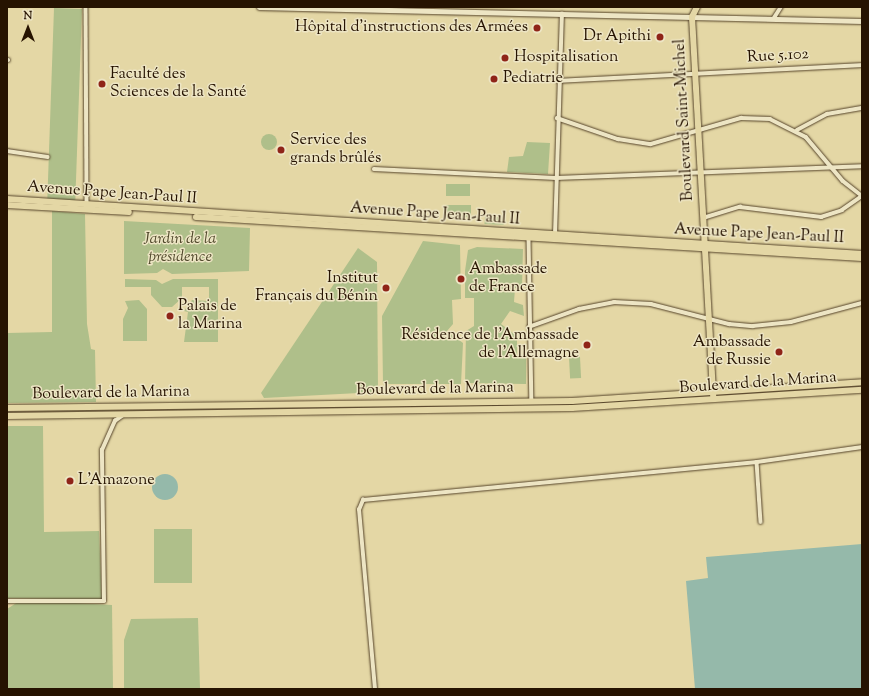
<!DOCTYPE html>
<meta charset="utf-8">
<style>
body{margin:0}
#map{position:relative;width:869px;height:696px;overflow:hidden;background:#e4d7a5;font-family:"Sorts Mill Goudy",serif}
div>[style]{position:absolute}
.green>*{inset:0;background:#afbf8a;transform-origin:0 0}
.round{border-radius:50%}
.water>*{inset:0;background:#95b9aa}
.roads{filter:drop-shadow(0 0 1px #56442a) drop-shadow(0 0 1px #56442a)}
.minor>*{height:3.5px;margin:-1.75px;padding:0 1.75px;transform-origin:1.75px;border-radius:1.75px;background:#ede5c4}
.tertiary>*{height:4.5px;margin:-2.25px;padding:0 2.25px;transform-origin:2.25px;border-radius:2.25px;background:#ede5c4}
.primary>*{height:6px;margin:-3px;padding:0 3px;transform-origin:3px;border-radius:3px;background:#e4d7a5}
.dots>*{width:11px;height:11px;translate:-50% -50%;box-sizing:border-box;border:2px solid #ede5c4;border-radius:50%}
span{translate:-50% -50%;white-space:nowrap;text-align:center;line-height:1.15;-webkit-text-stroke:3px #ede5c4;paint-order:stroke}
.poi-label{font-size:16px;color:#261301}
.right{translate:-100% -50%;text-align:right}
.left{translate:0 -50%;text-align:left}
.street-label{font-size:16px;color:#261301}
.park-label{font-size:16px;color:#4f472a;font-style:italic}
.frame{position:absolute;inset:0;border:8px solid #261301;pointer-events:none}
.north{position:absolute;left:8px;top:8px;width:40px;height:40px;-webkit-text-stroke:3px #ede5c4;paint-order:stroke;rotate:0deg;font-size:11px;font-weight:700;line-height:16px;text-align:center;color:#261301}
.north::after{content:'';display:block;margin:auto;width:14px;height:18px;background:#261301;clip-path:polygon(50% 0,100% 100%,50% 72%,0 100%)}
</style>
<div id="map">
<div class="green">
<div style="left:54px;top:8px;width:28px;height:192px;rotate:2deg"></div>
<div class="round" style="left:261px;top:134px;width:16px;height:16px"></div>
<div style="clip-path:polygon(527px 142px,550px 143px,548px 174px,507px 172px,509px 157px,523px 156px)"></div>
<div style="left:446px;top:184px;width:24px;height:12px"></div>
<div style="left:446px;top:205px;width:25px;height:12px"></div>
<div style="clip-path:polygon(52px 211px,85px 214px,87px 324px,91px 349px,95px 350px,96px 402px,7px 403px,7px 333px,52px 332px)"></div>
<div style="left:485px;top:215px;width:19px;height:9px;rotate:3deg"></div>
<div style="clip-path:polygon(124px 221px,250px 228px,249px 271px,172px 274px,163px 269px,157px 273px,124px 274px)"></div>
<div style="clip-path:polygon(423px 241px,460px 245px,461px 299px,452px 300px,453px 324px,447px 331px,463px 343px,461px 384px,383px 384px,382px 316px)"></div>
<div style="clip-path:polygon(477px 247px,523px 249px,522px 288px,515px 288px,514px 302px,523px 305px,524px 316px,510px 311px,501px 324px,517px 336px,517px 356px,526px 356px,526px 384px,465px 383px,466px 331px,474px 326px,474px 298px,465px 298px,465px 271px,468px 250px)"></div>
<div style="clip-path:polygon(358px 248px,377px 262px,378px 392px,264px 398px,261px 393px)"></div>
<div style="clip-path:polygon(125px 279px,156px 280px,162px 284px,173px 279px,218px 279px,218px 342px,184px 342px,188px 312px,184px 311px,192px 300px,209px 301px,209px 287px,182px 287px,182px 298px,172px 307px,162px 307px,151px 295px,151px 287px,125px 287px)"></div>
<div style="clip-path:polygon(139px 300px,147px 309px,147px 341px,123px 341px,123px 319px,128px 308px,125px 301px)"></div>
<div style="left:580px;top:357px;width:21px;height:11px;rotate:87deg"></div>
<div style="clip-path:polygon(7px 426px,43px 426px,44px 532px,99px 531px,102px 600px,7px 598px)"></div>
<div style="left:154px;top:529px;width:38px;height:54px"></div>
<div style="clip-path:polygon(21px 600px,112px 605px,113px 689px,7px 689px,7px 609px)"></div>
<div style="clip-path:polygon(198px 618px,200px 689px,124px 689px,124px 640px,131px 619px)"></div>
</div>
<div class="water">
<div class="round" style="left:152px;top:474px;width:26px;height:26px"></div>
<div style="clip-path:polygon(862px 544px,862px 689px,695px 689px,686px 581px,708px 578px,706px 557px)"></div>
</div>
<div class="roads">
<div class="minor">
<div style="left:86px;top:7px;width:198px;rotate:89.7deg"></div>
<div style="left:774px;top:18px;width:13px;rotate:-58deg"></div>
<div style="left:7px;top:60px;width:1px"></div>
<div style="left:558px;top:81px;width:304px;rotate:-3deg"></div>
<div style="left:557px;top:118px;width:65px;rotate:19deg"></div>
<div style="left:618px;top:139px;width:33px;rotate:9deg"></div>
<div style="left:651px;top:144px;width:94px;rotate:-16.1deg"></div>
<div style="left:741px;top:118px;width:29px;rotate:2deg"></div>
<div style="left:770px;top:119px;width:40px;rotate:26.6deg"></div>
<div style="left:806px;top:137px;width:57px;rotate:49.9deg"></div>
<div style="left:843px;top:181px;width:24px;rotate:38deg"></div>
<div style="left:797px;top:130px;width:34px;rotate:-28deg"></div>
<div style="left:827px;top:114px;width:36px;rotate:-10deg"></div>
<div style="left:7px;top:151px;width:41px;rotate:8.3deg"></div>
<div style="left:374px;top:169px;width:182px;rotate:2.8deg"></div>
<div style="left:556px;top:178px;width:306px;rotate:-2.2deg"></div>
<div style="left:703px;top:218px;width:39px;rotate:-17deg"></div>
<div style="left:740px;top:207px;width:82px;rotate:7deg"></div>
<div style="left:821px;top:217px;width:22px;rotate:-18deg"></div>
<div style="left:842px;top:210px;width:24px;rotate:-35deg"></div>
<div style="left:555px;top:235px;width:221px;rotate:-88.2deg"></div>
<div style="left:529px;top:238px;width:164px;rotate:89deg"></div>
<div style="left:529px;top:327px;width:53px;rotate:-19.8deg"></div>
<div style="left:579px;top:309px;width:36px;rotate:-11deg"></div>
<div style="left:614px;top:302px;width:37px;rotate:3deg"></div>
<div style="left:651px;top:304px;width:81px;rotate:14.4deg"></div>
<div style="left:729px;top:324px;width:24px;rotate:5deg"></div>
<div style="left:753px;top:326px;width:38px;rotate:-6deg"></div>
<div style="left:791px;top:322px;width:73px;rotate:-15deg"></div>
<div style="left:757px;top:462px;width:60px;rotate:86.2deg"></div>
<div style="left:7px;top:601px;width:97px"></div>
<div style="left:104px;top:601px;width:151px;rotate:-90.8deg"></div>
<div style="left:102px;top:450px;width:32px;rotate:-66deg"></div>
<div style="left:115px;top:421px;width:9px;rotate:-36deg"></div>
<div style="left:375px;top:689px;width:180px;rotate:-95.1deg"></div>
<div style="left:359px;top:510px;width:11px;rotate:-68deg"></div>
<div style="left:363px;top:500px;width:396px;rotate:-5.5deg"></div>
<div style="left:757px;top:462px;width:106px;rotate:-8.1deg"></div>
</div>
<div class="tertiary">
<div style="left:259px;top:7px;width:603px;rotate:1.33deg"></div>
</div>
<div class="primary">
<div style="left:697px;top:7px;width:11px;rotate:117deg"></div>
<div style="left:692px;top:17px;width:380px;rotate:86.8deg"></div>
<div style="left:7px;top:199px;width:857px;rotate:3.68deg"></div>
<div style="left:7px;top:205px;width:122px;rotate:3.3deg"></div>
<div style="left:196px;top:217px;width:667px;rotate:3.52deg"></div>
<div style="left:7px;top:408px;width:565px;rotate:-0.71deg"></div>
<div style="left:572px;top:401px;width:291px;rotate:-3.7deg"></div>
<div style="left:7px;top:416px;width:565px;rotate:-0.81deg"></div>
<div style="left:572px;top:408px;width:291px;rotate:-3.6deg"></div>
</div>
</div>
<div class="dots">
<div style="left:537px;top:28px;background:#8f2418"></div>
<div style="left:660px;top:37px;background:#8f2418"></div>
<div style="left:505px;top:58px;background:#8f2418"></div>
<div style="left:494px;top:79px;background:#8f2418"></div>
<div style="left:102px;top:84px;background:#8f2418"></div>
<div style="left:281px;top:150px;background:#8f2418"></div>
<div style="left:461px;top:279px;background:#8f2418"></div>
<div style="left:386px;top:288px;background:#8f2418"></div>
<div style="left:170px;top:316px;background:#8f2418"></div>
<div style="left:587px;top:345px;background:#8f2418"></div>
<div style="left:779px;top:352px;background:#8f2418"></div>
<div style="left:70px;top:481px;background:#8f2418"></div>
</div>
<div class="poi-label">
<span class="right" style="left:528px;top:28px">Hôpital d'instructions des Armées</span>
<span class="right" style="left:651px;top:37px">Dr Apithi</span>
<span class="left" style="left:514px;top:58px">Hospitalisation</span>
<span class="left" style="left:110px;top:84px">Faculté des<br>Sciences de la Santé</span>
<span class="left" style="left:503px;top:79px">Pediatrie</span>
<span class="left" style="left:290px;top:150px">Service des<br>grands brûlés</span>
<span class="left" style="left:469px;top:279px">Ambassade<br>de France</span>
<span class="right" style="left:378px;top:288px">Institut<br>Français du Bénin</span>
<span class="left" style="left:178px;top:316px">Palais de<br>la Marina</span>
<span class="right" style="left:579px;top:345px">Résidence de l'Ambassade<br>de l'Allemagne</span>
<span class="right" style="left:771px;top:352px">Ambassade<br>de Russie</span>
<span class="left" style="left:78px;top:481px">L'Amazone</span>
</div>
<div class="street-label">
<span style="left:778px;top:57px;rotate:-3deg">Rue 5.102</span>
<span style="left:685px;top:120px;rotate:-93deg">Boulevard Saint-Michel</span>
<span style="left:112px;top:194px;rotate:4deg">Avenue Pape Jean-Paul II</span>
<span style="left:435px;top:215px;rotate:4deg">Avenue Pape Jean-Paul II</span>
<span style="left:759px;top:235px;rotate:3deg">Avenue Pape Jean-Paul II</span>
<span style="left:758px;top:384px;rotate:-4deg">Boulevard de la Marina</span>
<span style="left:435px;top:390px;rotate:-1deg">Boulevard de la Marina</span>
<span style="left:111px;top:394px;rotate:-1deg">Boulevard de la Marina</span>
</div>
<div class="park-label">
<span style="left:180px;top:249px">Jardin de la<br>présidence</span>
</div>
<div class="frame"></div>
<div class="north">N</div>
</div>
